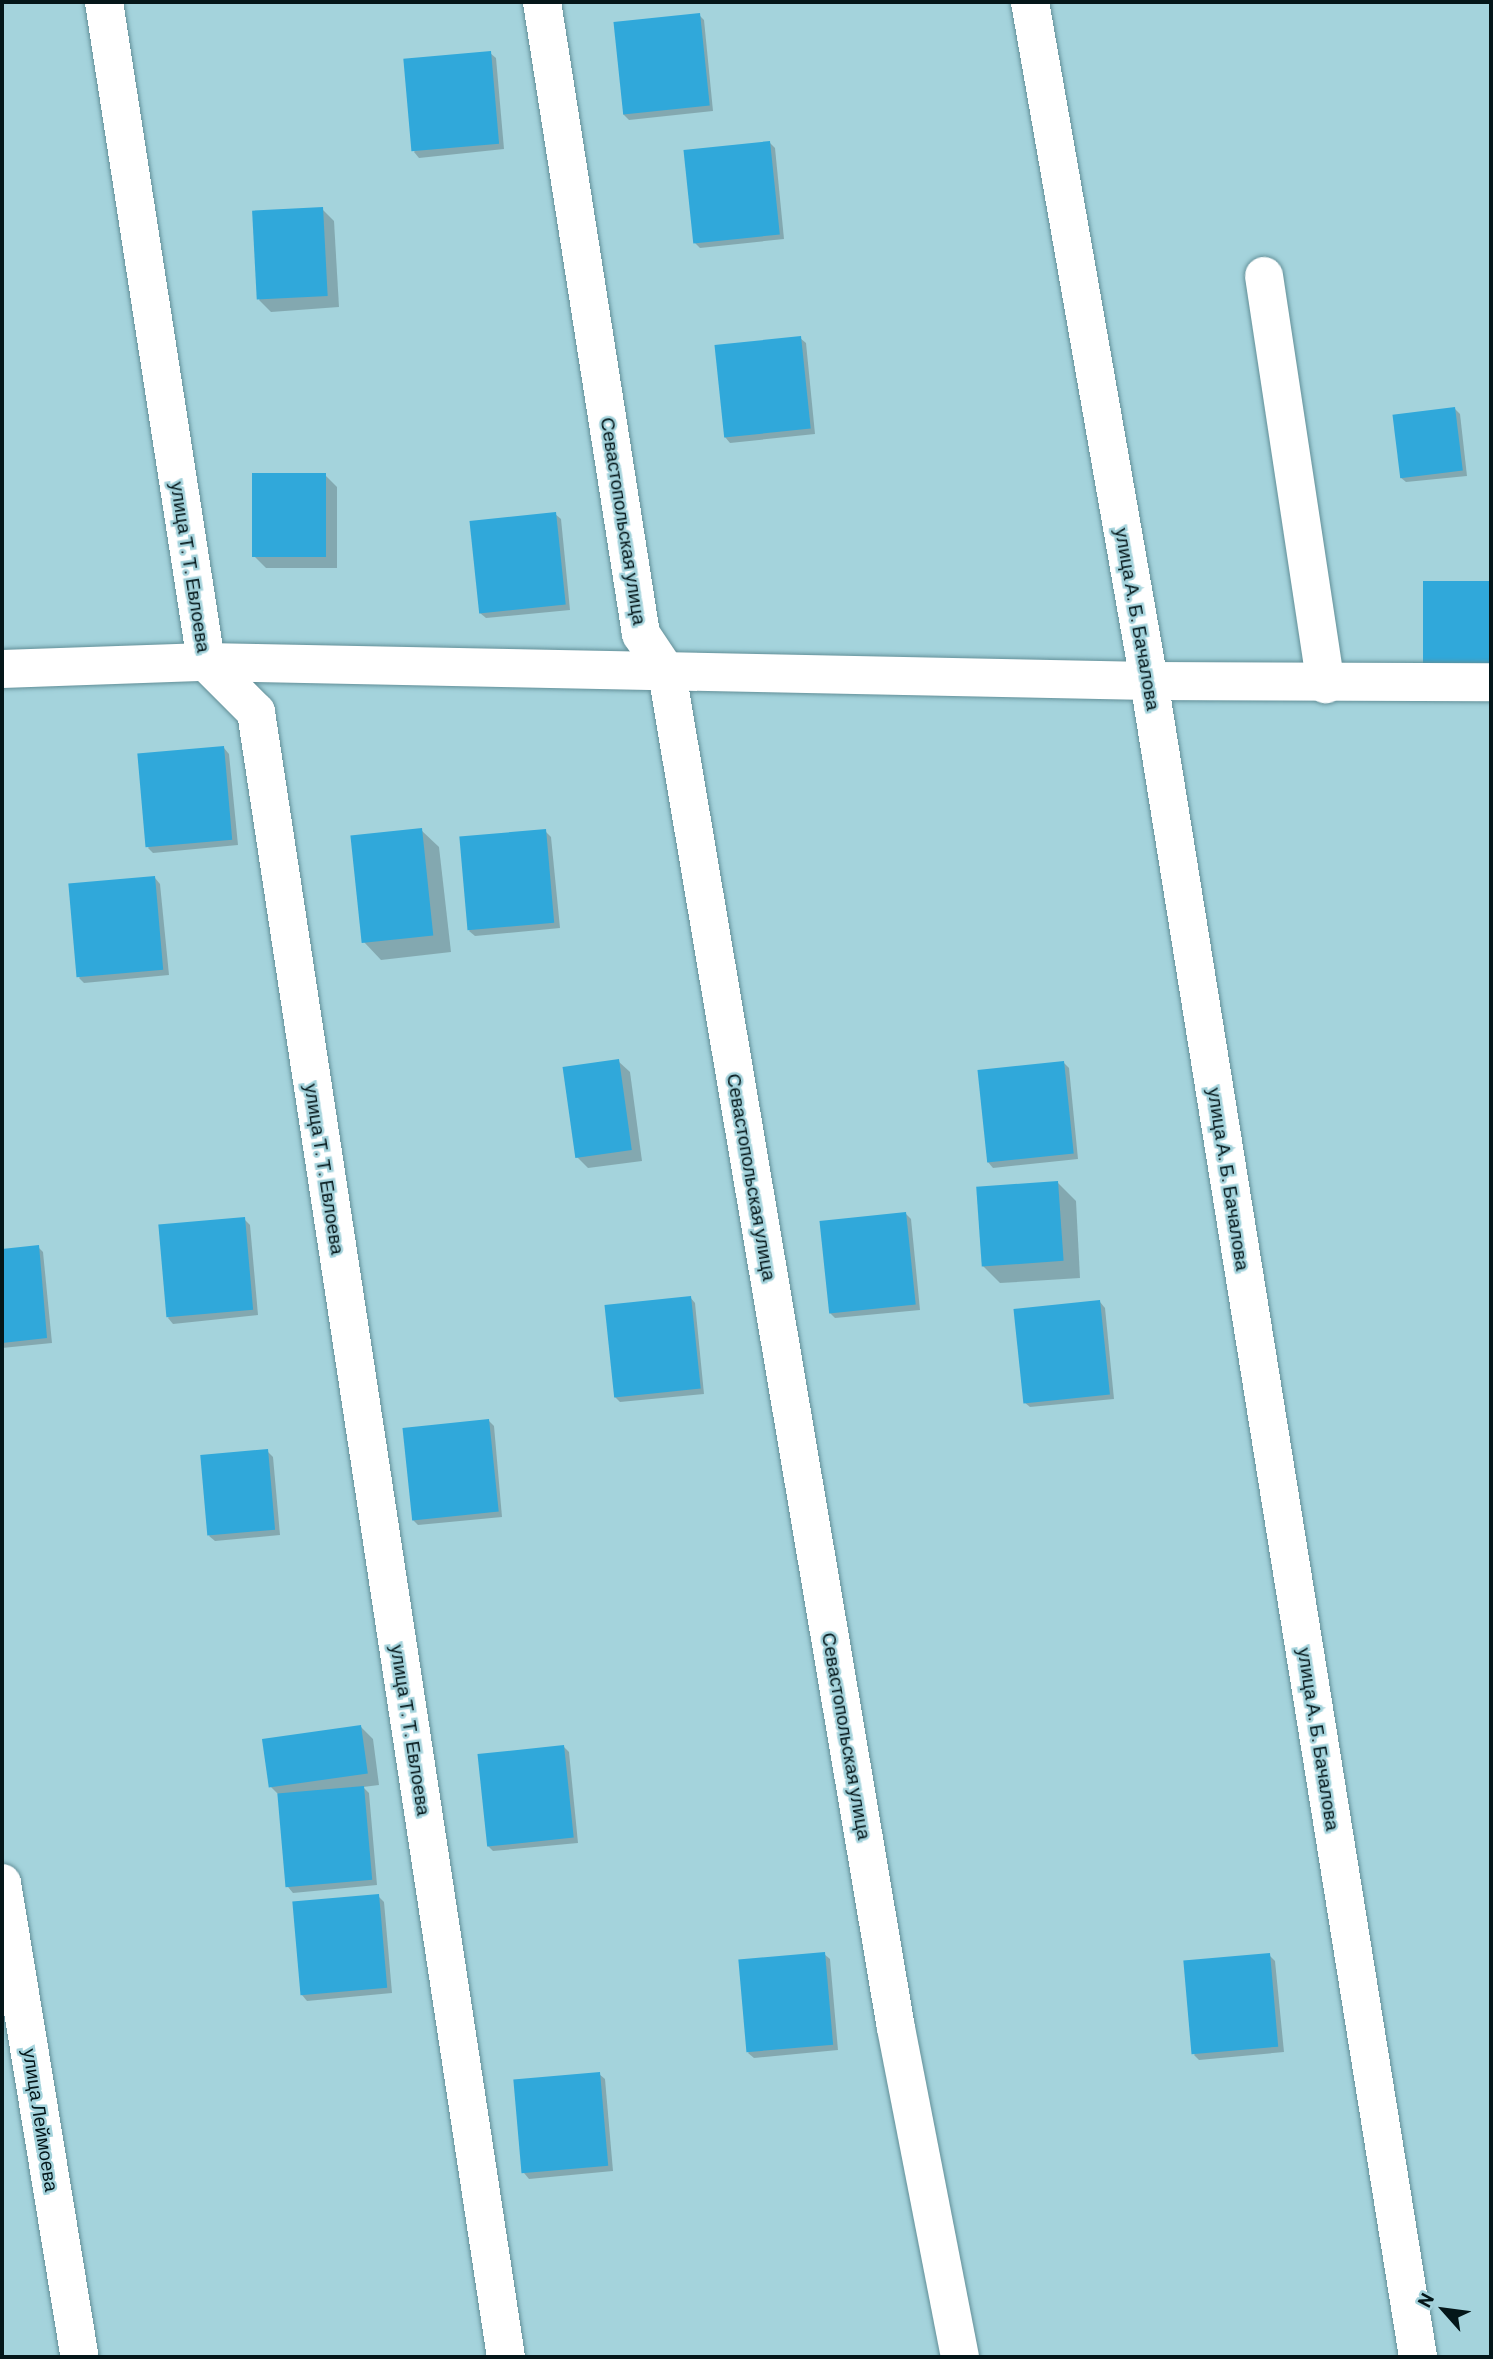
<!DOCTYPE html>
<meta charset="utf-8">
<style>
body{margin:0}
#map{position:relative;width:1493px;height:2359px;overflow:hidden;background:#a4d3dc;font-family:Barlow,sans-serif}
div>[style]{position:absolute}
.shadow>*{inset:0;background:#0003}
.building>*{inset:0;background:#30a8da;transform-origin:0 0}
.roads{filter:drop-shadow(0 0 2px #628f98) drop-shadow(0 0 2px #628f98)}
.minor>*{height:38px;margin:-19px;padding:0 19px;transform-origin:19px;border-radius:19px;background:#fff}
span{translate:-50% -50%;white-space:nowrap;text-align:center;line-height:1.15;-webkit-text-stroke:5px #a4d3dc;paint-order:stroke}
.street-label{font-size:19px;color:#041619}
.frame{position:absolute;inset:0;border:4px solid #041619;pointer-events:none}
.north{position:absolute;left:1409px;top:2275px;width:70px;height:70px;-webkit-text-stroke:5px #a4d3dc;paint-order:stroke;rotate:298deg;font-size:19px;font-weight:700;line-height:28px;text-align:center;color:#041619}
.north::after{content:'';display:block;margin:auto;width:24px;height:32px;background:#041619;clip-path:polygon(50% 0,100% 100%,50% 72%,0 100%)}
</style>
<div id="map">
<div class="shadow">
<div style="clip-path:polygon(699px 15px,704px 20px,713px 111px,629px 120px,623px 114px)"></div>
<div style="clip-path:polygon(490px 53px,496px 58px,504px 149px,419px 158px,414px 152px)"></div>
<div style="clip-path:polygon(770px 143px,775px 148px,784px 239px,700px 248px,694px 242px)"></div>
<div style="clip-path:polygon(322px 209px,334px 221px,339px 307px,271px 312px,259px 300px)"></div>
<div style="clip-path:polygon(800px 338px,806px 343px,815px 434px,730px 443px,725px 437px)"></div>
<div style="clip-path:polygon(1454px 408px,1460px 414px,1467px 476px,1406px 482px,1400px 477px)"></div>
<div style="clip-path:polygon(325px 475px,337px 487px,337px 568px,266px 568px,254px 556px)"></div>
<div style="clip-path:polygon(555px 514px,561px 519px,570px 610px,486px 618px,480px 613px)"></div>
<div style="clip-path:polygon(224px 748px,229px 754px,238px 845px,153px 853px,148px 848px)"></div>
<div style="clip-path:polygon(421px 830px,439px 847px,451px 952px,381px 960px,364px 942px)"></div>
<div style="clip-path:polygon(545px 831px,551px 837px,560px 928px,475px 936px,469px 931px)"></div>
<div style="clip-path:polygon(155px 878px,160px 884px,169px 975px,84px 983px,79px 978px)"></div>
<div style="clip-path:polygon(618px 1061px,630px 1072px,642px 1161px,588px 1168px,576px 1156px)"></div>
<div style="clip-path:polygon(1064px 1063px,1069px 1068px,1078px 1159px,993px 1168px,988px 1162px)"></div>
<div style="clip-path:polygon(1058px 1183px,1076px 1201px,1080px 1278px,1000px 1283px,982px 1265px)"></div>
<div style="clip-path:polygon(905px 1213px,911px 1219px,920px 1310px,835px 1318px,830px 1313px)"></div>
<div style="clip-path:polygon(244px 1219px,250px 1225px,258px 1315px,173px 1324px,168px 1318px)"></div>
<div style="clip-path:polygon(38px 1247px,43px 1252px,52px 1343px,2px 1348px,2px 1250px)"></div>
<div style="clip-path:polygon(690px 1297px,695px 1303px,704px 1394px,620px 1402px,614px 1396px)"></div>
<div style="clip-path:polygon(1100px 1302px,1105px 1308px,1114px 1399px,1030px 1407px,1024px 1402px)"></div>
<div style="clip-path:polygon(488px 1420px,494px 1426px,502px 1517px,418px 1525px,412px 1519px)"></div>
<div style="clip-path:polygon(267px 1451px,273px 1457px,280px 1535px,215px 1541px,209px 1536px)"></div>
<div style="clip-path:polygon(361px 1727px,373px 1739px,379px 1785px,363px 1787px,369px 1793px,377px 1885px,293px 1893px,288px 1887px,279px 1795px,269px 1785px)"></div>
<div style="clip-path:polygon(564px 1747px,569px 1752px,578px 1843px,493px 1851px,488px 1846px)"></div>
<div style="clip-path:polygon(378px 1896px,384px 1902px,392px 1993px,307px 2001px,302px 1995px)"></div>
<div style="clip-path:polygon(824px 1954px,830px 1959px,838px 2050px,754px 2058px,748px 2053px)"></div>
<div style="clip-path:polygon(1269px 1955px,1275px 1961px,1284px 2052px,1199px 2060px,1194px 2055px)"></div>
<div style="clip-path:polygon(599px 2074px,605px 2079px,613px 2171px,529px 2179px,524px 2173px)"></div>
</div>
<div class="building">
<div style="left:700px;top:13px;width:93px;height:87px;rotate:84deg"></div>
<div style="left:491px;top:51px;width:93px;height:88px;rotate:85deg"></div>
<div style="left:770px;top:141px;width:94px;height:87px;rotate:84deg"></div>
<div style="left:323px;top:207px;width:89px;height:71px;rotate:87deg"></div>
<div style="left:801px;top:336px;width:93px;height:87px;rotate:84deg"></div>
<div style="left:1455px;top:407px;width:64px;height:63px;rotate:83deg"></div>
<div style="left:326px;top:473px;width:84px;height:74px;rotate:90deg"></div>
<div style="left:556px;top:512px;width:93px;height:87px;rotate:84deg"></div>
<div style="left:1491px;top:581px;width:85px;height:68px;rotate:90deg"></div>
<div style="left:224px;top:746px;width:94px;height:87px;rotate:85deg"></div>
<div style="left:422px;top:828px;width:108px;height:72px;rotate:84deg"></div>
<div style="left:546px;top:829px;width:94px;height:87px;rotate:85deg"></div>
<div style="left:155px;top:876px;width:94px;height:87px;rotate:85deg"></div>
<div style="left:619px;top:1059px;width:92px;height:57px;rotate:82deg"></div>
<div style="left:1064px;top:1061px;width:93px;height:87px;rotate:84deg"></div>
<div style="left:1058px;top:1181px;width:80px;height:82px;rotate:86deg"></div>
<div style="left:906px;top:1212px;width:93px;height:87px;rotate:84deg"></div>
<div style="left:245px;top:1217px;width:93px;height:87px;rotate:85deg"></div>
<div style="clip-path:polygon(39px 1245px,47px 1338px,2px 1343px,2px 1249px)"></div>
<div style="left:691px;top:1296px;width:93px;height:87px;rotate:84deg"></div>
<div style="left:1100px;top:1300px;width:95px;height:87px;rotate:84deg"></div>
<div style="left:489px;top:1419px;width:93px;height:87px;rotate:84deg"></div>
<div style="left:268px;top:1449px;width:81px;height:68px;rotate:85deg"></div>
<div style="left:361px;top:1725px;width:49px;height:100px;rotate:82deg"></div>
<div style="left:564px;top:1745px;width:93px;height:87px;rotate:84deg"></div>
<div style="left:364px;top:1786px;width:94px;height:87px;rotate:85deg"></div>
<div style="left:379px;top:1894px;width:94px;height:87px;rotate:85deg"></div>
<div style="left:825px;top:1952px;width:93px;height:87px;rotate:85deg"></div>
<div style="left:1270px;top:1953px;width:94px;height:87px;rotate:85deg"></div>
<div style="left:600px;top:2072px;width:94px;height:87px;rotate:85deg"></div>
</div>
<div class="roads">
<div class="minor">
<div style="left:104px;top:2px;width:668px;rotate:81.21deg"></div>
<div style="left:206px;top:662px;width:71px;rotate:45deg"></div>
<div style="left:256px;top:712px;width:1664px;rotate:81.36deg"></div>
<div style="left:542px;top:2px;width:640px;rotate:81.1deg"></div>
<div style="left:641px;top:634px;width:47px;rotate:56.3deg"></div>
<div style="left:667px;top:673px;width:1374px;rotate:80.41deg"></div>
<div style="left:896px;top:2028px;width:335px;rotate:79deg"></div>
<div style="left:1030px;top:2px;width:689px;rotate:80.06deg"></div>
<div style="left:1149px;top:681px;width:1697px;rotate:80.88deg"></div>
<div style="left:1264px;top:276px;width:413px;rotate:81.4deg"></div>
<div style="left:2px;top:669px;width:204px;rotate:-2deg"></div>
<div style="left:206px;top:662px;width:943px;rotate:1.15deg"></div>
<div style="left:1149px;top:681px;width:342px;rotate:0.2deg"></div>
<div style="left:2px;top:1883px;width:480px;rotate:80.7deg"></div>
</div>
</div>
<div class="street-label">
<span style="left:624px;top:521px;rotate:81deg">Севастопольская улица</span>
<span style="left:191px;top:567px;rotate:81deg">улица Т. Т. Евлоева</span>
<span style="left:1138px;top:619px;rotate:80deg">улица А. Б. Бачалова</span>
<span style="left:325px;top:1169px;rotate:81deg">улица Т. Т. Евлоева</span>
<span style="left:752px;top:1177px;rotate:80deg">Севастопольская улица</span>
<span style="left:1229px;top:1179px;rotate:81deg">улица А. Б. Бачалова</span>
<span style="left:411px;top:1730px;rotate:81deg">улица Т. Т. Евлоева</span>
<span style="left:847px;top:1736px;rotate:80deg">Севастопольская улица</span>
<span style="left:1319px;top:1739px;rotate:81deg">улица А. Б. Бачалова</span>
<span style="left:41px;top:2120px;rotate:81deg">улица Леймоева</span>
</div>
<div class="frame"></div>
<div class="north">N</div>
</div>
